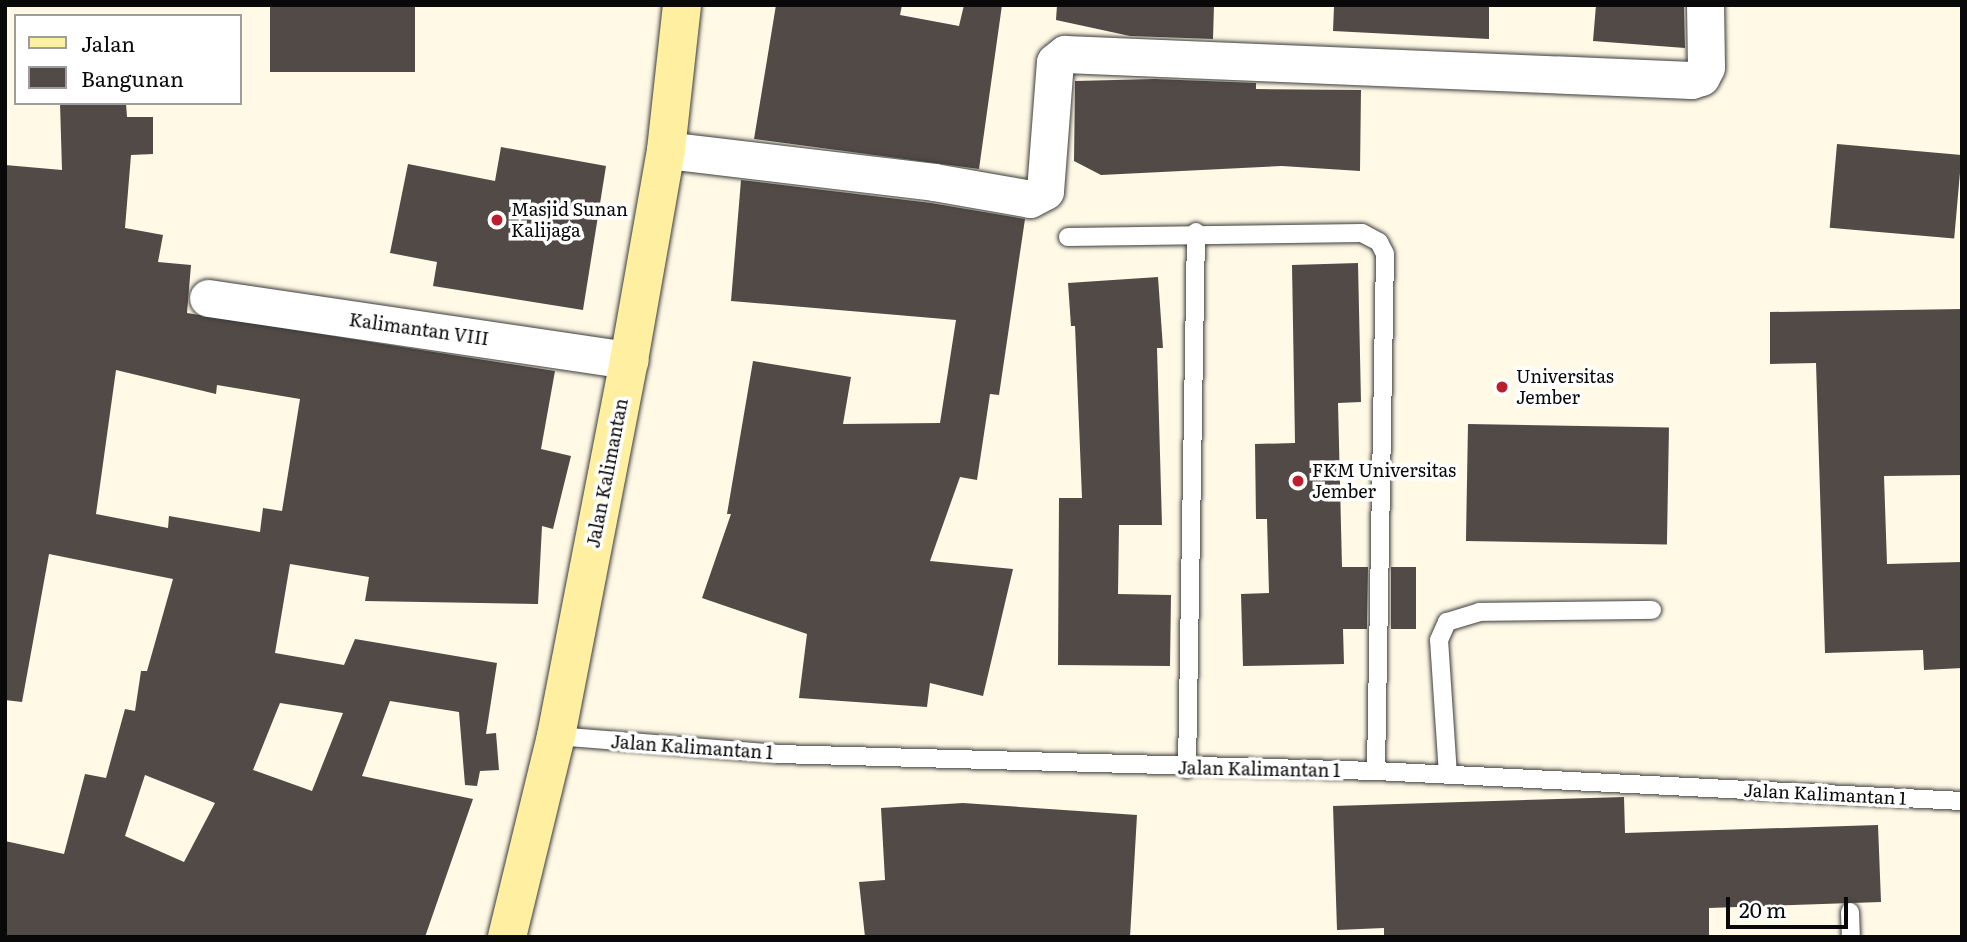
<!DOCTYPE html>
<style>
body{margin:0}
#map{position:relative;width:1967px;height:942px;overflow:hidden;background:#fff9e6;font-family:Literata,serif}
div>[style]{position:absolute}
.building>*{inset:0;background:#524a46;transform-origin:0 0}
.roads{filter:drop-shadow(0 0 2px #3c3c3c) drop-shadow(0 0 2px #3c3c3c)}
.service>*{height:18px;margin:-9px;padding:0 9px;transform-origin:9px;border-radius:9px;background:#fff}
.minor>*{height:37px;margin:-18.5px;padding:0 18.5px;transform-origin:18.5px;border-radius:18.5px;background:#fff}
.secondary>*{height:38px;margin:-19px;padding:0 19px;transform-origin:19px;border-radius:19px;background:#fff0a1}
.dots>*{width:19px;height:19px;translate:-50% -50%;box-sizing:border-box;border:4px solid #fff;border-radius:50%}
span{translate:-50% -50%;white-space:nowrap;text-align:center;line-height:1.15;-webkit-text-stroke:7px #fff;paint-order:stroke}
.poi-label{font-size:18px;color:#090909}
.left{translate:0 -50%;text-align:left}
.street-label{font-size:18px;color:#090909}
.frame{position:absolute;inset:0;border:7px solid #090909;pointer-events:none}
.legend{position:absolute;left:14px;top:14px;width:228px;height:91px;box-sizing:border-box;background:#fff;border:2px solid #9d9d9d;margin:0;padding:9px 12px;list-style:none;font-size:21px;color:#090909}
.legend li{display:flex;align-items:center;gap:14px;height:35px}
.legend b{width:35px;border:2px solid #9d9d9d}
.scale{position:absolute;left:1726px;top:897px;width:122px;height:32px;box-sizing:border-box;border:4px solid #090909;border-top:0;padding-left:9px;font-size:21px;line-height:24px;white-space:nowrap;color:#090909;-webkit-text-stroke:5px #fff;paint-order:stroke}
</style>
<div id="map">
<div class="building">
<div style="left:270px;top:5px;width:145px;height:67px"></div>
<div style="clip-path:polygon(776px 5px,902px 5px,900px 15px,959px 26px,964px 5px,1002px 5px,979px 169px,754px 139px)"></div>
<div style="clip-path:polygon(1057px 5px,1214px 5px,1213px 39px,1130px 36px,1056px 20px)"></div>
<div style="clip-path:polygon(1596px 5px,1684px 6px,1685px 48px,1593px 41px)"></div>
<div style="clip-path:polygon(1489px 6px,1489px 39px,1333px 31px,1334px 7px)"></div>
<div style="clip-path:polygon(1155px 79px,1256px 83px,1256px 89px,1361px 90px,1360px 171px,1282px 166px,1101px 175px,1074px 161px,1075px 81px)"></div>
<div style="clip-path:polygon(evenodd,60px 103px,126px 103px,127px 117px,153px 117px,153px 154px,131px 155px,125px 228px,163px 235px,158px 262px,191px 265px,187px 313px,555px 371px,541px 449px,571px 456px,553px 529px,542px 526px,538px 604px,365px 601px,369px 577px,290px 564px,275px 653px,344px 665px,355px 639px,497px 663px,486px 734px,496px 733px,499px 770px,480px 771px,477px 786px,465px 785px,459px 712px,390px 701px,362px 776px,473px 799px,425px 937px,5px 937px,5px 841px,64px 854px,85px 774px,106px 778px,125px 709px,135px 711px,141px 671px,147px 671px,173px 579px,49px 554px,22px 702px,5px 700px,5px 165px,62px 170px,60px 103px,116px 370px,216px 394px,217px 385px,300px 399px,282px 511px,263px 508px,260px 532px,169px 516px,168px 528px,96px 514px,116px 370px,60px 103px,280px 703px,343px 713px,312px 791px,253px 770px,280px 703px,60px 103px,145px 775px,215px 803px,184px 862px,125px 836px,145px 775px)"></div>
<div style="left:1837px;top:144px;width:125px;height:84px;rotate:5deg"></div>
<div style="clip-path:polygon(501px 147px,606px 166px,583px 310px,433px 286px,437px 262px,390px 253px,408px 164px,495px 181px)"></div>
<div style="clip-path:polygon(741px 180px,931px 203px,1025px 219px,999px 395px,990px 394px,977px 480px,960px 477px,930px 561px,1013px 569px,983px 696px,930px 683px,927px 707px,799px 698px,807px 634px,702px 598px,731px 514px,727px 514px,753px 361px,851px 377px,843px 424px,940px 423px,956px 320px,731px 301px)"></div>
<div style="clip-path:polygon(1358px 263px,1361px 402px,1338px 403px,1342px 567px,1368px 567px,1367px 629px,1343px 629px,1344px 664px,1243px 666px,1241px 594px,1269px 593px,1267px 519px,1256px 519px,1255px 444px,1295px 443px,1292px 265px)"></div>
<div style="clip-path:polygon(1158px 277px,1163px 348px,1157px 348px,1162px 525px,1119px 525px,1118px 594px,1171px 595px,1170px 666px,1058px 665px,1059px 498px,1082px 498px,1075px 326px,1071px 326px,1068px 283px)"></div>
<div style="clip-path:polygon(1962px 309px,1962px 475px,1884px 476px,1887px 564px,1962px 562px,1962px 668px,1924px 670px,1923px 650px,1825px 653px,1816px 363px,1770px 364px,1770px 312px)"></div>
<div style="left:1468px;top:424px;width:201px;height:117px;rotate:1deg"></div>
<div style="left:1391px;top:567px;width:25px;height:62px"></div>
<div style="clip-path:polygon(1624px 797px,1625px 833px,1878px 825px,1881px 902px,1709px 908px,1709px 937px,1384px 937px,1384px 928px,1337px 930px,1333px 806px)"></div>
<div style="clip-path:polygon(963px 803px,1137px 815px,1130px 937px,865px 937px,859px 882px,885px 880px,881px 808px)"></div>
</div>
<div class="roads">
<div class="service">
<div style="left:1068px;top:237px;width:294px;rotate:-0.8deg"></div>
<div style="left:1362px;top:233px;width:19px;rotate:28deg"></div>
<div style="left:1379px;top:242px;width:13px;rotate:63deg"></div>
<div style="left:1385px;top:254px;width:517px;rotate:91deg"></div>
<div style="left:556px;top:736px;width:223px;rotate:4.6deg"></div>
<div style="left:778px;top:754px;width:598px;rotate:1.63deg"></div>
<div style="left:1376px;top:771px;width:587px;rotate:2.93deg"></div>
<div style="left:1187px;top:769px;width:537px;rotate:-89.04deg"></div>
<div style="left:1448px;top:775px;width:135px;rotate:-93.8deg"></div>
<div style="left:1439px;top:640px;width:20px;rotate:-66deg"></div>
<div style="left:1447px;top:622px;width:34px;rotate:-17deg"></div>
<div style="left:1479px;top:612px;width:173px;rotate:-0.7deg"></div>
<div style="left:1850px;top:912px;width:25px;rotate:88deg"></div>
</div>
<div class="minor">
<div style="left:666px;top:150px;width:270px;rotate:6.8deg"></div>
<div style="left:934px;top:182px;width:97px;rotate:10deg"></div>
<div style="left:1030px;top:199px;width:17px;rotate:-28deg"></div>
<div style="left:1045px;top:191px;width:129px;rotate:-85.6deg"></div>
<div style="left:1055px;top:62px;width:13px;rotate:-39deg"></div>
<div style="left:1065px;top:54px;width:627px;rotate:2.38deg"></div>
<div style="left:1691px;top:80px;width:10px;rotate:-17deg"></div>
<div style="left:1701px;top:77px;width:11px;rotate:-63deg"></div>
<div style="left:1706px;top:67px;width:62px;rotate:-90.9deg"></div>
<div style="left:208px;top:298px;width:426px;rotate:8.4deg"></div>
</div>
<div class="secondary">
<div style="left:507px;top:937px;width:207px;rotate:-76.3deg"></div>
<div style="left:556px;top:736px;width:383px;rotate:-79deg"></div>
<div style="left:629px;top:360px;width:213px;rotate:-80deg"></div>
<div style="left:666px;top:150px;width:146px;rotate:-83.7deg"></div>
</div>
</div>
<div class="dots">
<div style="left:497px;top:220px;background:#bd1e2d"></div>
<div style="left:1502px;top:387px;background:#bd1e2d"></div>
<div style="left:1298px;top:481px;background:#bd1e2d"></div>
</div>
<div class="poi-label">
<span class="left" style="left:511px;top:220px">Masjid Sunan<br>Kalijaga</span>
<span class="left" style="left:1516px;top:387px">Universitas<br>Jember</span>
<span class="left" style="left:1312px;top:481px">FKM Universitas<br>Jember</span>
</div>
<div class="street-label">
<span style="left:419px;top:329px;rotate:8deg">Kalimantan VIII</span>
<span style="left:607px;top:473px;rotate:-79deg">Jalan Kalimantan</span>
<span style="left:692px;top:747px;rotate:4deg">Jalan Kalimantan 1</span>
<span style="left:1259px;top:769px;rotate:1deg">Jalan Kalimantan 1</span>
<span style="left:1825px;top:794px;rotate:3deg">Jalan Kalimantan 1</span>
</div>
<div class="frame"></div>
<ul class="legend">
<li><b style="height:9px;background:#fff0a1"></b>Jalan</li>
<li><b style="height:19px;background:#524a46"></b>Bangunan</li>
</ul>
<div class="scale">20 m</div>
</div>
